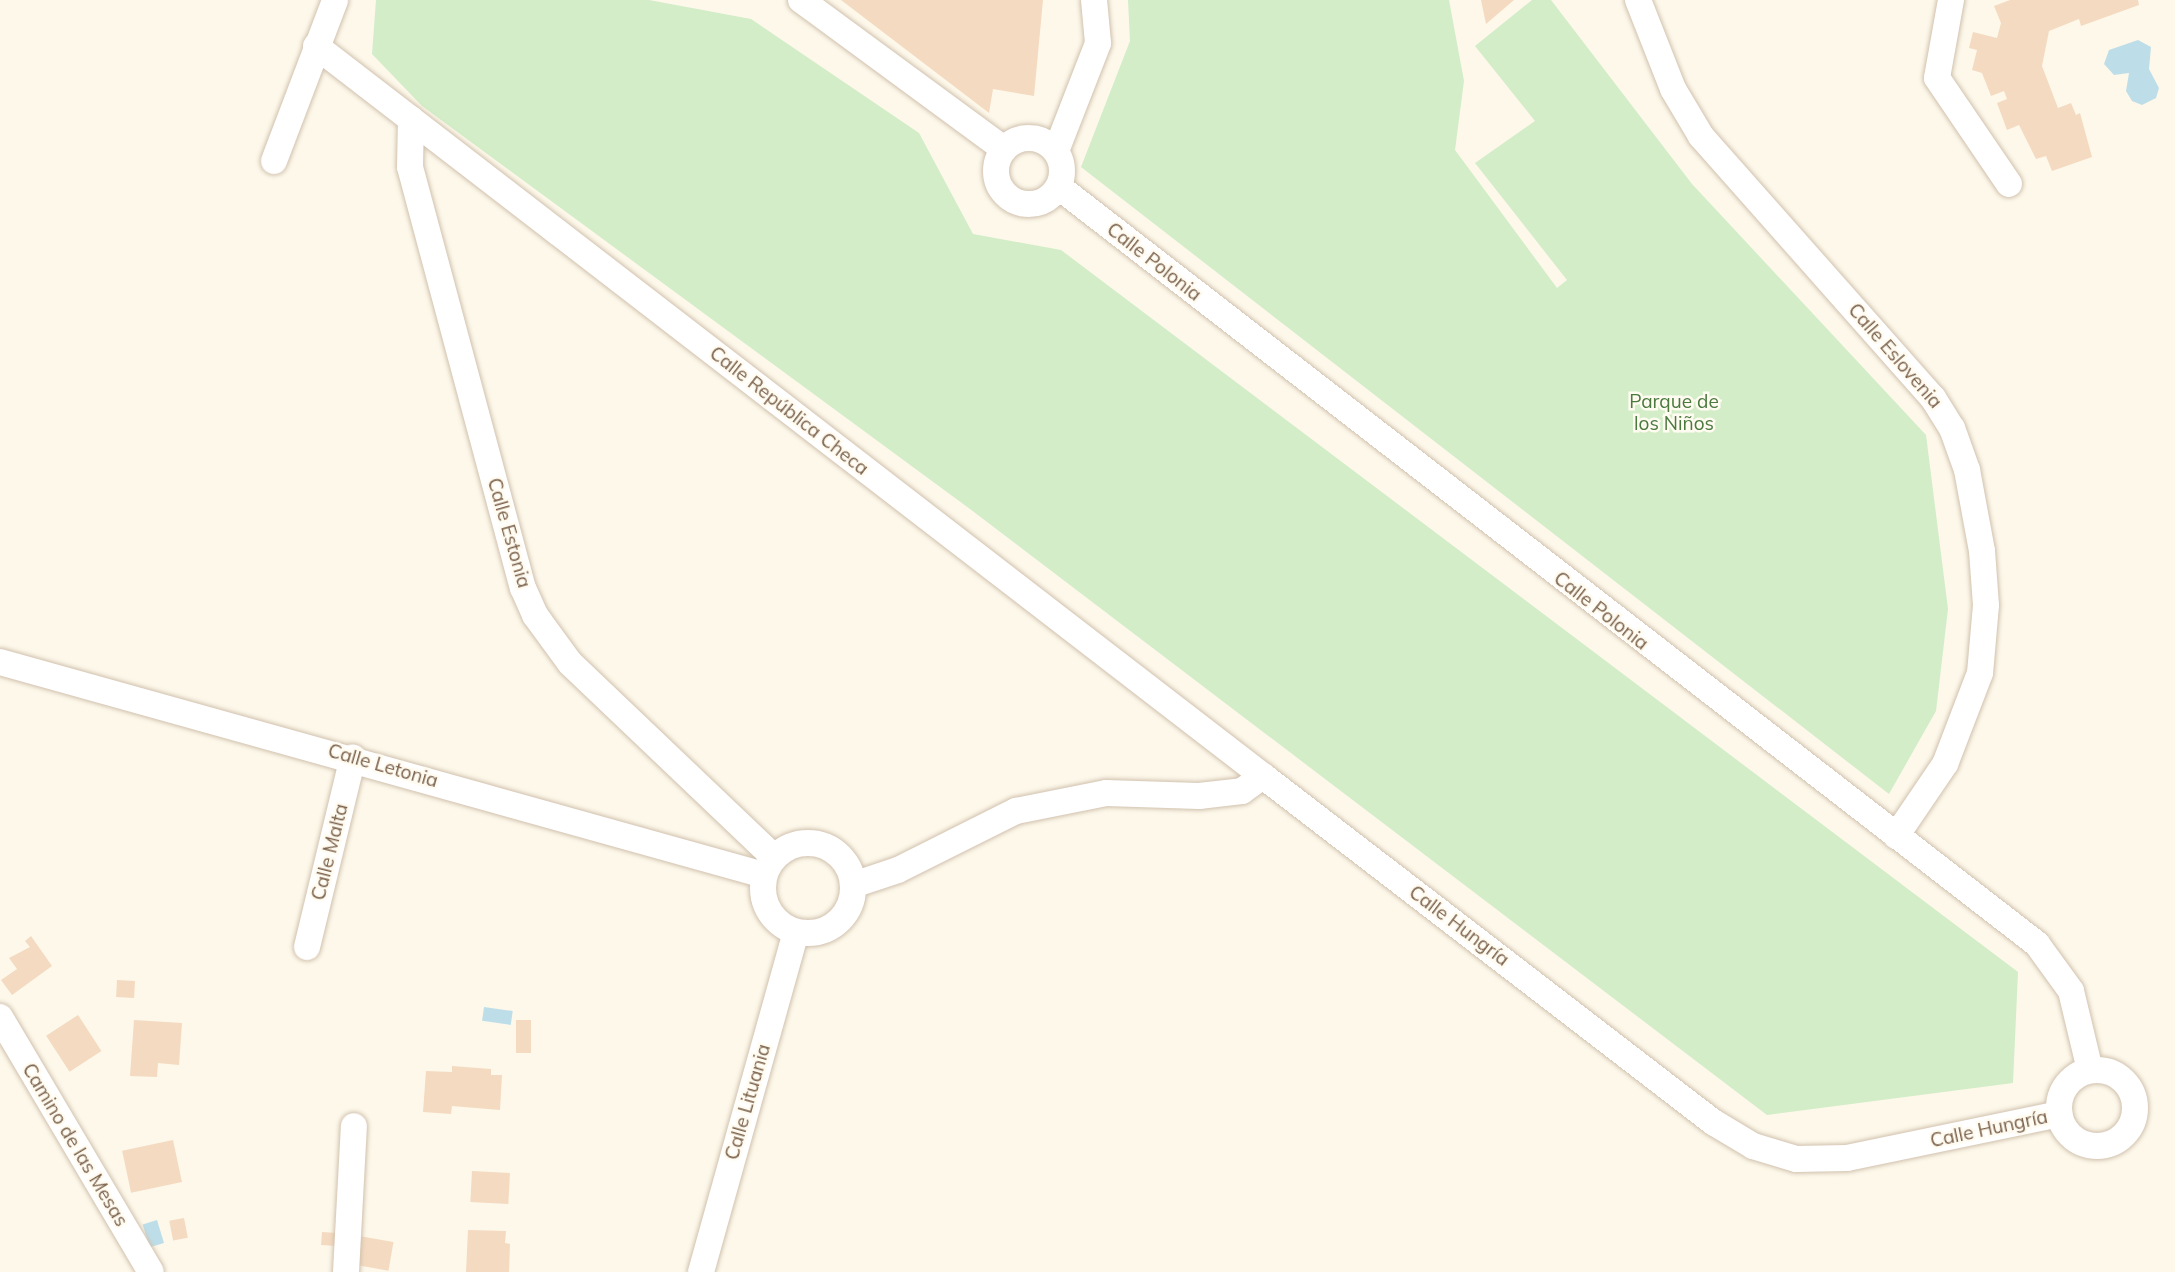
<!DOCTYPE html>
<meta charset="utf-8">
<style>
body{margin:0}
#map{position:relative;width:2175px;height:1272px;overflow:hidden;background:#fdf8ea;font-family:Mulish,sans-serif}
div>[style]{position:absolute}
.green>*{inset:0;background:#d2edc7}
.water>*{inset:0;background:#bddee9;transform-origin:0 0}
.building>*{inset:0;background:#f4dac0;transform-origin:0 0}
.roads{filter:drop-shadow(0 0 2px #d1c1ae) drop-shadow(0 0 2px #d1c1ae)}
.street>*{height:26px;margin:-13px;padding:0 13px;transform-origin:13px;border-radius:13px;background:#fff}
.street>.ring{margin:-13px;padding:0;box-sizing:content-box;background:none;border:26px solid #fff;border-radius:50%}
span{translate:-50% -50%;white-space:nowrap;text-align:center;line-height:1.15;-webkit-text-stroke:5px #fffbf1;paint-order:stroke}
.street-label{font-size:19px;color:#7a614b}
.park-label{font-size:19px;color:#4b7a40}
</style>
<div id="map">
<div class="green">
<div style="clip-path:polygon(376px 0,649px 0,751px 19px,919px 133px,973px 234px,1061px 250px,2018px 972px,2013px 1083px,1767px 1115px,970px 509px,422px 106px,372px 54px)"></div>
<div style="clip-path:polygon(1128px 0,1449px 0,1464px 81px,1455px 150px,1557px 288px,1567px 280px,1475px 163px,1535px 121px,1475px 46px,1532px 0,1551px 0,1692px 184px,1926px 435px,1948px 609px,1936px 711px,1889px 794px,1081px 167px,1130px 41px)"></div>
</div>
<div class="water">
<div style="clip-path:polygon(2138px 40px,2151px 47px,2149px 69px,2159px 88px,2156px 98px,2142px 105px,2132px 101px,2126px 91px,2129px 73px,2114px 75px,2104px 64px,2109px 50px)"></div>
<div style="left:484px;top:1007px;width:29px;height:14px;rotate:8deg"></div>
<div style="left:157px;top:1220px;width:24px;height:15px;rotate:73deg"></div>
</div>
<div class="building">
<div style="clip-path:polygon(841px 0,1043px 0,1034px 96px,993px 89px,989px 113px)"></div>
<div style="clip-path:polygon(1481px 0,1514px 0,1486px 24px)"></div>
<div style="clip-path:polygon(2010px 0,2138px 0,2139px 5px,2081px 26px,2079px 19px,2049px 31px,2042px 66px,2058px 108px,2071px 103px,2076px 115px,2080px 113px,2092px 157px,2052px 171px,2046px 156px,2036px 159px,2019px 125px,2007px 130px,1997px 103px,2007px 99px,2004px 91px,1991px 96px,1982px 73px,1972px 70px,1977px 50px,1969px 48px,1973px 32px,1997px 38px,2001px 23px,1994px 6px)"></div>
<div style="clip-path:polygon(31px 936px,52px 966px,12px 995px,1px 980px,17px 969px,9px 958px,30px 947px,25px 941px)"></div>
<div style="left:117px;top:980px;width:18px;height:17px;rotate:3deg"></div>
<div style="left:78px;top:1015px;width:43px;height:38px;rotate:57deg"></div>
<div style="clip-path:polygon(134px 1020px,182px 1023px,179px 1065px,158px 1063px,157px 1077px,130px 1076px)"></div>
<div style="left:516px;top:1020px;width:15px;height:33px"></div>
<div style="clip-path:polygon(452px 1066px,491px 1069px,491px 1075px,502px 1075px,500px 1110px,452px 1106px,451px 1114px,423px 1112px,426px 1071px,452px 1072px)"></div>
<div style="left:173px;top:1140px;width:43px;height:52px;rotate:78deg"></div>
<div style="left:472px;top:1171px;width:38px;height:31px;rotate:3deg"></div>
<div style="left:184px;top:1218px;width:20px;height:15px;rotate:79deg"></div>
<div style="clip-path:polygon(468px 1230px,506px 1231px,505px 1243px,510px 1244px,509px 1272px,466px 1272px)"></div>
<div style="left:322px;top:1232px;width:15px;height:13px;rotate:4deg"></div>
<div style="left:359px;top:1236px;width:35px;height:29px;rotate:10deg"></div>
</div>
<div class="roads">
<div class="street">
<div style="left:801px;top:0;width:252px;rotate:36.3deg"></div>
<div style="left:1638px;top:0;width:96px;rotate:68.5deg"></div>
<div style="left:1673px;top:89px;width:55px;rotate:59.2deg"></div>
<div style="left:1701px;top:136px;width:350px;rotate:48.5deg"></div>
<div style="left:1933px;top:398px;width:36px;rotate:58deg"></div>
<div style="left:1952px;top:428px;width:45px;rotate:70.3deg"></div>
<div style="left:1967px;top:470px;width:82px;rotate:79.5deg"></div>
<div style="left:1982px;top:551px;width:54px;rotate:85.8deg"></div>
<div style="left:1986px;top:605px;width:68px;rotate:95deg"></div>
<div style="left:1980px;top:673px;width:97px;rotate:111deg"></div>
<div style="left:1945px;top:764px;width:87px;rotate:124.2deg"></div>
<div style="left:1951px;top:0;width:79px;rotate:100.2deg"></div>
<div style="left:1937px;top:78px;width:128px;rotate:55.8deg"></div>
<div style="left:316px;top:46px;width:1196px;rotate:37.63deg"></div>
<div style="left:411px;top:119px;width:48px;rotate:91.2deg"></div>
<div style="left:410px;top:167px;width:436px;rotate:75deg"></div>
<div style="left:523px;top:588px;width:30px;rotate:66deg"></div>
<div style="left:535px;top:615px;width:59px;rotate:53.9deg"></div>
<div style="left:570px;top:663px;width:282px;rotate:43.6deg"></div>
<div class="ring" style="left:996px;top:138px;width:40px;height:40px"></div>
<div style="left:1056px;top:151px;width:116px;rotate:-68.7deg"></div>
<div style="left:1098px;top:43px;width:43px;rotate:-95.3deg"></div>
<div style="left:274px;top:161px;width:172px;rotate:-69.2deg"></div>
<div style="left:1059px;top:187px;width:1237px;rotate:37.74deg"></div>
<div style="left:2037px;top:944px;width:58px;rotate:54.1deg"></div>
<div style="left:2071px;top:991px;width:81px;rotate:76.5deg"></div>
<div style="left:0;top:662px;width:793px;rotate:15.58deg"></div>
<div class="ring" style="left:763px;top:843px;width:64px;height:64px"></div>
<div style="left:853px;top:885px;width:47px;rotate:-18.4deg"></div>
<div style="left:898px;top:870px;width:132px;rotate:-26.6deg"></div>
<div style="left:1016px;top:811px;width:92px;rotate:-11.3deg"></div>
<div style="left:1106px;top:793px;width:93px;rotate:1.8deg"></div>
<div style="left:1199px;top:796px;width:43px;rotate:-6.6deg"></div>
<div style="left:1242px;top:791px;width:26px;rotate:-36deg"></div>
<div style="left:1263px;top:776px;width:568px;rotate:37.56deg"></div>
<div style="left:1713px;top:1122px;width:47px;rotate:31deg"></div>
<div style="left:1753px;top:1146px;width:45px;rotate:16.8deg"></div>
<div style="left:1796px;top:1159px;width:51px;rotate:-1.1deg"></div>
<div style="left:1847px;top:1158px;width:217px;rotate:-11.7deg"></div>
<div style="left:307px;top:947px;width:195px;rotate:-76.4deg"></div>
<div style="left:0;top:1017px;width:296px;rotate:59.4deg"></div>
<div class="ring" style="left:2059px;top:1070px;width:50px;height:50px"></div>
<div style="left:346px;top:1272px;width:146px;rotate:-86.9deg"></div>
<div style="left:701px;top:1272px;width:353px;rotate:-74.4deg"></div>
</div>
</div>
<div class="street-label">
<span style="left:1154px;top:262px;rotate:38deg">Calle Polonia</span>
<span style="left:1895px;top:356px;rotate:49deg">Calle Eslovenia</span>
<span style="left:789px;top:411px;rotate:38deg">Calle República Checa</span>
<span style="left:509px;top:533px;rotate:74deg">Calle Estonia</span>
<span style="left:1601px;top:611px;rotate:38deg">Calle Polonia</span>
<span style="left:383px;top:766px;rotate:16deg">Calle Letonia</span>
<span style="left:330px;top:852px;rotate:-76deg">Calle Malta</span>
<span style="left:1459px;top:926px;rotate:37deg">Calle Hungría</span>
<span style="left:748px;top:1102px;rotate:-74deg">Calle Lituania</span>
<span style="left:1989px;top:1129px;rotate:-12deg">Calle Hungría</span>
<span style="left:75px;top:1145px;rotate:59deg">Camino de las Mesas</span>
</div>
<div class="park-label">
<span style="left:1674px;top:413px">Parque de<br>los Niños</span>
</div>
</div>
